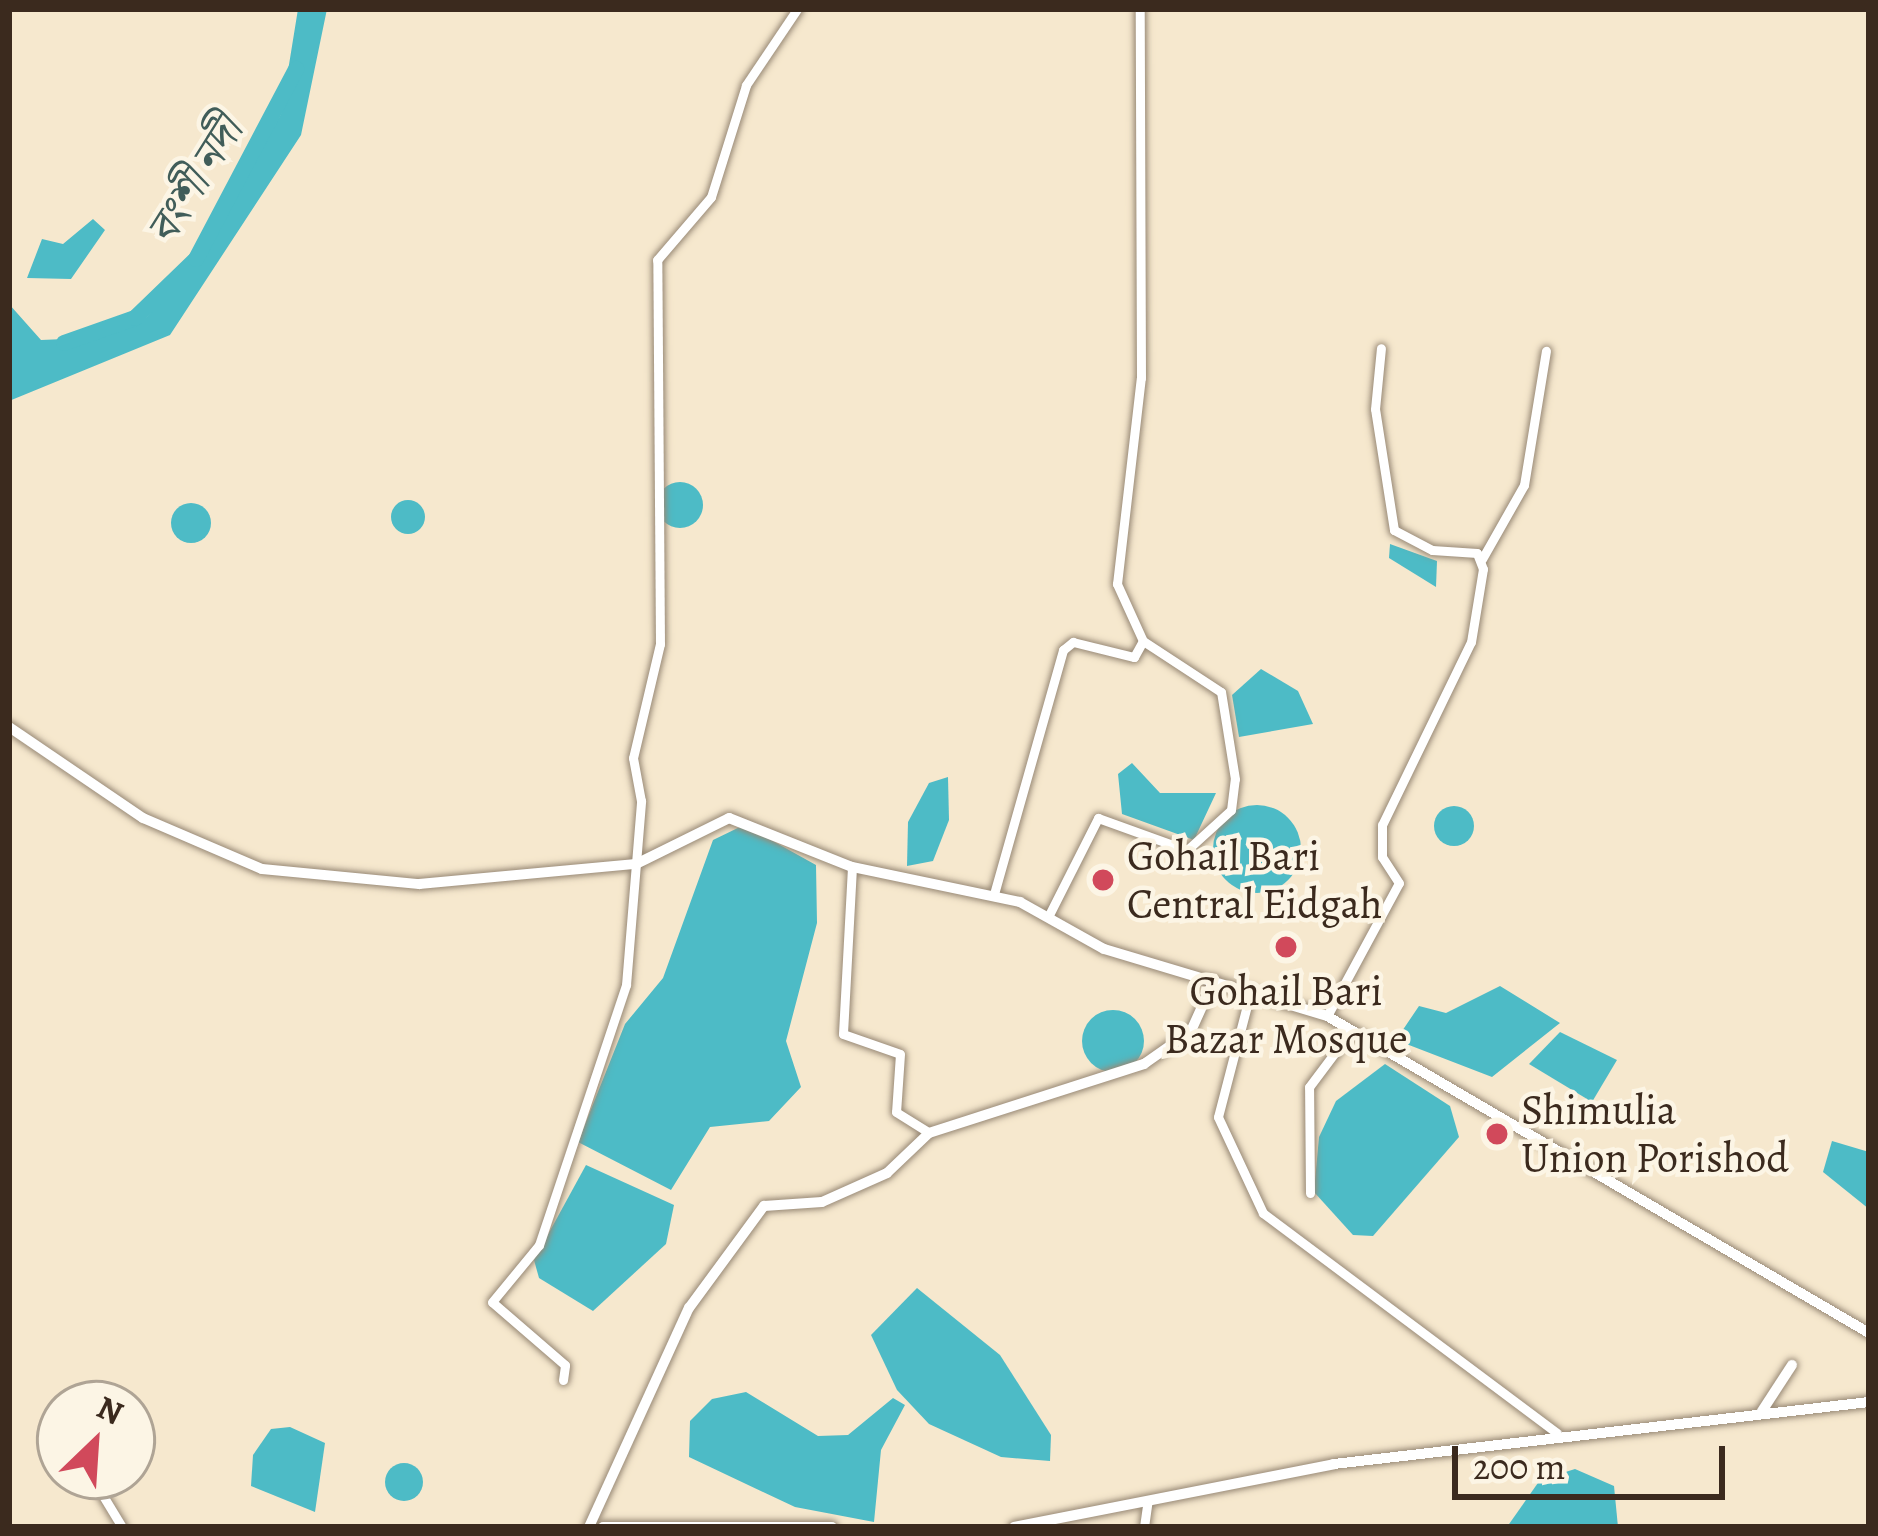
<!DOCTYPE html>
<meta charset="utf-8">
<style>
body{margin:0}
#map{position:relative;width:1878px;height:1536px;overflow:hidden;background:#f6e8ce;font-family:Alegreya,"Noto Serif Bengali",serif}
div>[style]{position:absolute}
.water>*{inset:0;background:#4dbbc6}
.round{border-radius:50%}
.river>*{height:16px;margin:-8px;padding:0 8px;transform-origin:8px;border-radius:8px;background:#4dbbc6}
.roads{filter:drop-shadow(0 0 3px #988976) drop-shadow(0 0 3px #988976)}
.minor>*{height:9px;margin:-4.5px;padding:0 4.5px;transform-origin:4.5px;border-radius:4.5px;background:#fff}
.tertiary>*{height:10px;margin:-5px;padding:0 5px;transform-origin:5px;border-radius:5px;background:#fff}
.dots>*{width:33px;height:33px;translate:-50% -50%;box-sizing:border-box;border:6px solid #fcf5e5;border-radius:50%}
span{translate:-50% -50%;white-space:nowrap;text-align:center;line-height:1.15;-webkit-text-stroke:9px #fcf5e5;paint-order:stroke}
.poi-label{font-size:42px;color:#3b2a1e}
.left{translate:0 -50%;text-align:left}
.water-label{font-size:45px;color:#415d59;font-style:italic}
.frame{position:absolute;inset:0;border:12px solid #3b2a1e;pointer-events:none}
.north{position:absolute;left:36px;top:1380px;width:120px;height:120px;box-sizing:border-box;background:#fcf5e5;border:3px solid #afa495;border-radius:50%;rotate:25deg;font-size:33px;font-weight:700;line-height:48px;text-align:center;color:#3b2a1e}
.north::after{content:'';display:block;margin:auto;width:42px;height:54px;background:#d1495b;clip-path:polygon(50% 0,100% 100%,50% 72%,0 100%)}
.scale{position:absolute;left:1452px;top:1446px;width:273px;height:54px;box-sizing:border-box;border:6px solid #3b2a1e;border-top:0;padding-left:15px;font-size:36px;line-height:42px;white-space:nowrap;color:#3b2a1e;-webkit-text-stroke:9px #fcf5e5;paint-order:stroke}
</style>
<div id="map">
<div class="water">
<div style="clip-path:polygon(298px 9px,327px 9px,301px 135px,170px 335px,9px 401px,9px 304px,41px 340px,89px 338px,147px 317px,203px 253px,281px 114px)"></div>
<div style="clip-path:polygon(93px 219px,105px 230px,71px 279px,27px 278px,42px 239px,63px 244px)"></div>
<div class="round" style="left:657px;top:482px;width:46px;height:46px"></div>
<div class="round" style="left:391px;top:500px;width:34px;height:34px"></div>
<div class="round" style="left:171px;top:503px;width:40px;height:40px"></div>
<div style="clip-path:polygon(1390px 544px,1437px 561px,1436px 587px,1389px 558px)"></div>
<div style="clip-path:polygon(1261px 669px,1298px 691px,1313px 724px,1239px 737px,1232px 695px)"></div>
<div style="clip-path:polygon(1132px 763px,1160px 793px,1216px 793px,1194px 840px,1122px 814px,1118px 774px)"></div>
<div style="clip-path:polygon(948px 777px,949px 820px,933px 861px,907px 866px,908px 822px,929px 783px)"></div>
<div class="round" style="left:1213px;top:805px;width:88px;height:88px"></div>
<div class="round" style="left:1434px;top:806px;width:40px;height:40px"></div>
<div style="clip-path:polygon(744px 825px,816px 865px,817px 923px,786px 1041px,801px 1087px,769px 1121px,710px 1127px,671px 1190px,578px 1142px,625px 1024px,663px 978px,713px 840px)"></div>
<div style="clip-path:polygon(1500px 986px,1560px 1023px,1492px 1077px,1396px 1040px,1419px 1006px,1446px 1013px)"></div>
<div class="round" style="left:1082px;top:1010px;width:62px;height:62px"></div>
<div style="clip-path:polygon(1560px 1032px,1617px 1060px,1592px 1102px,1529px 1064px)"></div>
<div style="clip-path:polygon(1385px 1064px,1450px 1106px,1459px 1137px,1373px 1236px,1353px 1235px,1314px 1192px,1319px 1137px,1336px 1101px)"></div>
<div style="clip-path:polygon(1832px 1141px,1869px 1152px,1869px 1209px,1823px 1172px)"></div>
<div style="clip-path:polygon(586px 1165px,674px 1205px,666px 1244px,593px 1311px,539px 1278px,534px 1260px)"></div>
<div style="clip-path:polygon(917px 1288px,1000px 1355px,1051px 1435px,1050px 1461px,1001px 1457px,929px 1424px,897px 1390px,871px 1335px)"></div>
<div style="clip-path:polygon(746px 1392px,818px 1436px,848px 1435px,893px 1398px,905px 1405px,881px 1450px,874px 1522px,795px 1507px,689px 1457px,690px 1421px,712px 1399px)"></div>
<div style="clip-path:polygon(290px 1427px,325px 1443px,315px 1512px,251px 1486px,253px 1455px,271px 1429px)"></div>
<div class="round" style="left:385px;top:1463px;width:38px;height:38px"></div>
<div style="clip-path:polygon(1575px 1469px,1614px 1486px,1618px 1527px,1507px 1527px,1540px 1480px)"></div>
</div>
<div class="river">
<div style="left:64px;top:343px;width:75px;rotate:-19.4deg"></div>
<div style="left:135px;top:318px;width:85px;rotate:-44deg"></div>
<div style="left:196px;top:259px;width:215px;rotate:-62.2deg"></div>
</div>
<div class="roads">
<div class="minor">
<div style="left:1482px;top:559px;width:85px;rotate:-60.4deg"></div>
<div style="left:1524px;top:485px;width:136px;rotate:-80.7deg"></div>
<div style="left:852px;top:867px;width:167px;rotate:93.1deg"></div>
<div style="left:843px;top:1034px;width:60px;rotate:19.3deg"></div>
<div style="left:900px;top:1054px;width:58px;rotate:93.9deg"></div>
<div style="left:896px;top:1112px;width:39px;rotate:32deg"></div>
<div style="left:994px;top:894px;width:254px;rotate:-74.2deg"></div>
<div style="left:1063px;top:650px;width:13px;rotate:-39deg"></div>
<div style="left:1073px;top:642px;width:63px;rotate:13.8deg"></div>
<div style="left:1134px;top:657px;width:18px;rotate:-61deg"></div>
<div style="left:1049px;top:915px;width:109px;rotate:-63.2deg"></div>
<div style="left:1098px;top:818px;width:95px;rotate:19.8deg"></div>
<div style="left:1187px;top:850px;width:59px;rotate:-42.3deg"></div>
<div style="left:1231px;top:810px;width:31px;rotate:-83deg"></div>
<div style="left:1235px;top:779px;width:88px;rotate:-99.1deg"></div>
<div style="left:1221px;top:692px;width:93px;rotate:-146.8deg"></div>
<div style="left:1143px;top:641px;width:63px;rotate:-114.5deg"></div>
<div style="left:1117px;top:584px;width:207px;rotate:-83.4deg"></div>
<div style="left:1141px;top:378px;width:369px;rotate:-90.2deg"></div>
<div style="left:1251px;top:990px;width:131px;rotate:104.6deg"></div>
<div style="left:1218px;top:1117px;width:106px;rotate:64.9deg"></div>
<div style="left:1263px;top:1213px;width:367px;rotate:36.8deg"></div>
<div style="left:1327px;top:1016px;width:151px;rotate:-61.6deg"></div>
<div style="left:1399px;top:883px;width:31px;rotate:-123deg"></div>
<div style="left:1382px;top:857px;width:32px;rotate:-90deg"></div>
<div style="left:1382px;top:825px;width:203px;rotate:-64.1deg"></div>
<div style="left:1471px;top:642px;width:74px;rotate:-80.7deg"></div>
<div style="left:1483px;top:569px;width:17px;rotate:-111deg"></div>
<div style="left:1477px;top:553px;width:45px;rotate:-176.2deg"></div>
<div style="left:1432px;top:550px;width:43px;rotate:-152.2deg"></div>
<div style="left:1394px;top:530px;width:122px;rotate:-98.9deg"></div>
<div style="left:1375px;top:409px;width:61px;rotate:-84.4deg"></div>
<div style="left:1310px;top:1193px;width:106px;rotate:-90.5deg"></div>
<div style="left:1309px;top:1087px;width:70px;rotate:-53.1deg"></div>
<div style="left:563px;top:1380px;width:15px;rotate:-82deg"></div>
<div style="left:565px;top:1365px;width:96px;rotate:-139.2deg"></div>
<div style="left:492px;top:1302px;width:74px;rotate:-50.5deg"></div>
<div style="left:539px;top:1245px;width:274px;rotate:-71.5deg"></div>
<div style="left:626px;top:985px;width:185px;rotate:-85.3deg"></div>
<div style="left:641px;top:801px;width:44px;rotate:-100.5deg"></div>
<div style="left:633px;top:758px;width:117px;rotate:-76.7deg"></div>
<div style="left:660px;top:644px;width:384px;rotate:-90.4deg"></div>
<div style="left:657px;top:260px;width:83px;rotate:-49.4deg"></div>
<div style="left:711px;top:197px;width:117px;rotate:-72.6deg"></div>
<div style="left:746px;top:85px;width:92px;rotate:-56.1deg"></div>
<div style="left:91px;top:1476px;width:60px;rotate:58.7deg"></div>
<div style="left:1144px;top:1527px;width:27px;rotate:-82deg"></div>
</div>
<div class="tertiary">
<div style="left:9px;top:727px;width:162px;rotate:34.2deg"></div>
<div style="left:143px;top:818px;width:129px;rotate:23.2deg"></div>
<div style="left:262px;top:869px;width:158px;rotate:5.5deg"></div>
<div style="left:419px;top:884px;width:218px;rotate:-5.3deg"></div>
<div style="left:636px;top:864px;width:104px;rotate:-26.3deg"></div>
<div style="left:729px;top:818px;width:132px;rotate:21.7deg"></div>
<div style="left:852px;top:867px;width:172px;rotate:11.8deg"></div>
<div style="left:1020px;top:902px;width:96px;rotate:29.2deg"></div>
<div style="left:1104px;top:949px;width:233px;rotate:16.7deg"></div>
<div style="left:1327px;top:1016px;width:628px;rotate:30.32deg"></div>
<div style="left:1762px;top:1411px;width:55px;rotate:-56.9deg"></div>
<div style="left:589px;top:1527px;width:241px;rotate:-65.5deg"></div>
<div style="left:689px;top:1308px;width:127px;rotate:-53.7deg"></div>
<div style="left:764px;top:1206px;width:58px;rotate:-3.9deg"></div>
<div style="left:822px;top:1202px;width:71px;rotate:-24deg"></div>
<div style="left:887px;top:1173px;width:58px;rotate:-43.6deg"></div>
<div style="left:929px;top:1133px;width:226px;rotate:-17.8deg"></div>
<div style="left:1144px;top:1064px;width:57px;rotate:-35.1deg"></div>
<div style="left:1191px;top:1031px;width:56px;rotate:-65.7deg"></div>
<div style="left:603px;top:1527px;width:229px"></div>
<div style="left:1014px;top:1527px;width:326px;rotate:-11.1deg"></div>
<div style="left:1334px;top:1464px;width:539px;rotate:-6.61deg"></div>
</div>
</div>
<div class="dots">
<div style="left:1103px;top:880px;background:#d1495b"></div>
<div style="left:1286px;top:947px;background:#d1495b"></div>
<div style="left:1497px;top:1134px;background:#d1495b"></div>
</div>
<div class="poi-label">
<span class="left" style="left:1127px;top:880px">Gohail Bari<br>Central Eidgah</span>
<span style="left:1286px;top:1015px">Gohail Bari<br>Bazar Mosque</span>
<span class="left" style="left:1521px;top:1134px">Shimulia<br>Union Porishod</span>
</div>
<div class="water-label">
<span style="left:195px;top:181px;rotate:-58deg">বংশী নদী</span>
</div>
<div class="frame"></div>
<div class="north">N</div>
<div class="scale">200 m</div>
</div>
